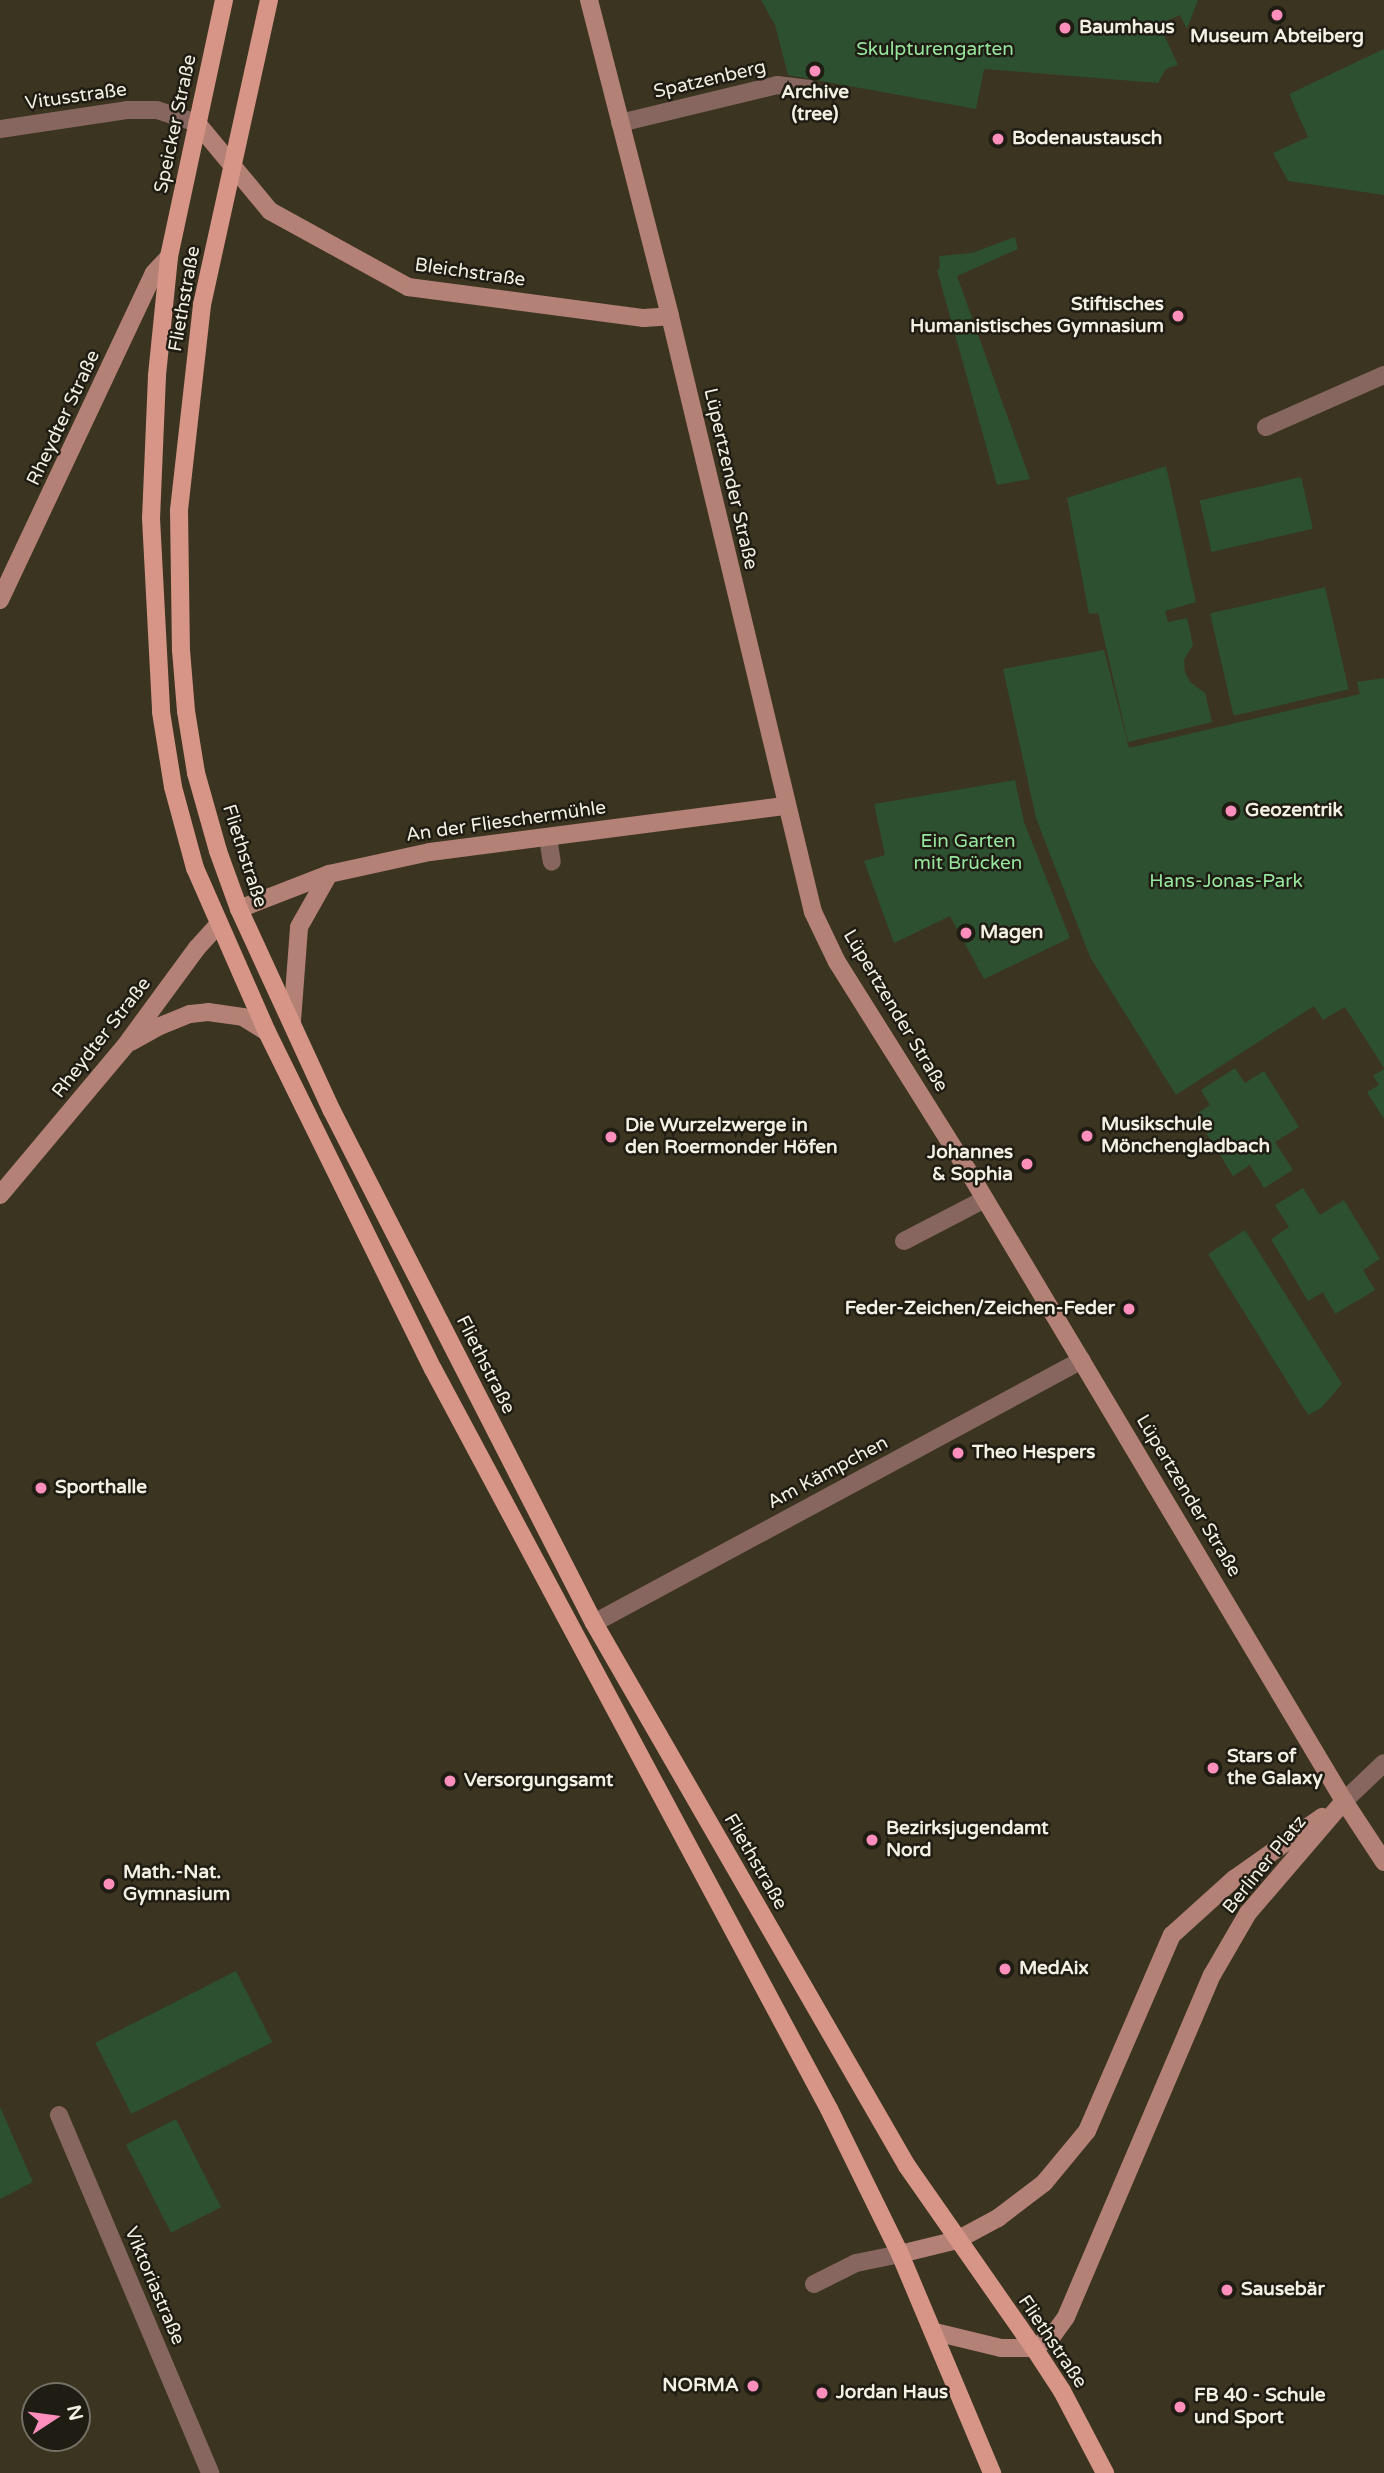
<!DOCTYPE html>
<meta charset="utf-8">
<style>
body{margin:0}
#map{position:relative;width:1384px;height:2473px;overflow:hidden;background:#3b3420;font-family:"Varela Round",sans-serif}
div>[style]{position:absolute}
.green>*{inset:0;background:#2d5031;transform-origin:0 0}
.street>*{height:18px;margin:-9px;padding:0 9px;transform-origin:9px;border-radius:9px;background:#86665e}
.secondary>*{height:18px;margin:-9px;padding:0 9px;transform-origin:9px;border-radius:9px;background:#b38175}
.primary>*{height:18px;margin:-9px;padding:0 9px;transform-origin:9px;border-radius:9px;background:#d69586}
.dots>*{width:19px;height:19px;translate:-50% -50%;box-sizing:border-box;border:4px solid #1f1c13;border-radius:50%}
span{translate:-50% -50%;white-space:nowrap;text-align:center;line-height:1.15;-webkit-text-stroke:5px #1f1c13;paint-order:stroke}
.poi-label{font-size:19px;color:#f3efe3;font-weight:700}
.left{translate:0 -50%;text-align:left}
.right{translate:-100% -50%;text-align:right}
.park-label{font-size:19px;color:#97e69d}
.street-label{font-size:19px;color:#f3efe3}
.north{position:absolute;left:21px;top:2382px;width:70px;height:70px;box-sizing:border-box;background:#1f1c13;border:2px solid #747066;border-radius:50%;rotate:77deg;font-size:19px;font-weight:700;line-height:28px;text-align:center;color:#f3efe3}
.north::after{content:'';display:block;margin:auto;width:24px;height:32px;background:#fe8ebb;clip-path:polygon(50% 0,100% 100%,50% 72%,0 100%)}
</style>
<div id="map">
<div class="green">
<div style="clip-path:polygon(761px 0,1198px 0,1187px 29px,1180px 15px,1159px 24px,1178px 65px,1166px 69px,1158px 83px,984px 69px,976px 109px,788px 75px,775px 25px)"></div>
<div style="clip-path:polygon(1384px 49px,1384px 195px,1288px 181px,1273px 153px,1308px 137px,1289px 94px)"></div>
<div style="clip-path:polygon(1015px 237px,1018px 249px,957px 276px,1030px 479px,997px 485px,937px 270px,940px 268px,939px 256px,972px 253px)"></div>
<div style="clip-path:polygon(1166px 466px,1196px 602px,1165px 611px,1168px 622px,1187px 618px,1193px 645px,1184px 660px,1185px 672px,1190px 682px,1205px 693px,1212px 722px,1128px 742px,1098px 613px,1089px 614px,1067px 498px)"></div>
<div style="left:1301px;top:477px;width:53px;height:104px;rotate:77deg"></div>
<div style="left:1325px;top:587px;width:105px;height:118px;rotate:77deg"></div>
<div style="clip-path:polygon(1104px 650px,1129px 748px,1360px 694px,1357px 682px,1384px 678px,1384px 1068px,1345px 1007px,1323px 1020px,1314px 1006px,1176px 1095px,1090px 957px,1036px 818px,1003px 669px)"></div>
<div style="clip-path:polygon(1015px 780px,1024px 822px,1070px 938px,984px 979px,950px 916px,894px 943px,864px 861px,885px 855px,874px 804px)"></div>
<div style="clip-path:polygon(1235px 1068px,1245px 1083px,1264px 1071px,1299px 1127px,1275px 1142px,1293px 1170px,1264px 1188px,1250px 1165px,1233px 1176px,1195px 1115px,1210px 1105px,1201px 1090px)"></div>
<div style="clip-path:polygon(1384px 1069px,1384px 1119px,1367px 1092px,1379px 1085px,1373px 1076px)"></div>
<div style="clip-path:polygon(1303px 1188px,1320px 1215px,1344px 1200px,1380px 1259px,1363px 1270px,1375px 1290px,1335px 1314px,1323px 1292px,1308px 1301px,1271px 1239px,1289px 1227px,1275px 1205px)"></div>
<div style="clip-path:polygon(1245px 1230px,1342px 1384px,1321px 1408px,1308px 1415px,1208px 1254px)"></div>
<div style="left:236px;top:1971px;width:80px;height:158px;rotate:63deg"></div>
<div style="clip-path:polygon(0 2107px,33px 2182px,0 2199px)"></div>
<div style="left:176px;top:2119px;width:99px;height:56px;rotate:63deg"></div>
</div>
<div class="street">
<div style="left:620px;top:123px;width:162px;rotate:-13.6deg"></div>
<div style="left:777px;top:85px;width:33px;rotate:7deg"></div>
<div style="left:0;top:129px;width:128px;rotate:-8.5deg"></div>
<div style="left:127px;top:110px;width:30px"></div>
<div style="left:157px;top:110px;width:42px;rotate:18deg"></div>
<div style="left:1266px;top:427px;width:129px;rotate:-23.8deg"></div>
<div style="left:548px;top:838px;width:24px;rotate:81deg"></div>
<div style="left:904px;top:1241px;width:91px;rotate:-27.4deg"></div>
<div style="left:594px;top:1623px;width:554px;rotate:-28.32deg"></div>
<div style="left:1344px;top:1801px;width:55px;rotate:-43.5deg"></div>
<div style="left:59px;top:2115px;width:389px;rotate:67.1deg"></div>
<div style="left:814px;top:2284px;width:47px;rotate:-26.6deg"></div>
<div style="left:856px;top:2263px;width:45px;rotate:-11.6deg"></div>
</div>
<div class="secondary">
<div style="left:589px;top:0;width:326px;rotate:75.6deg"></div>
<div style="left:670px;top:316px;width:613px;rotate:76.51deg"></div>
<div style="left:813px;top:912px;width:55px;rotate:64.4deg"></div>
<div style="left:837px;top:962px;width:250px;rotate:57.9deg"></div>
<div style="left:970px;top:1174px;width:730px;rotate:59.18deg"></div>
<div style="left:1344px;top:1801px;width:73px;rotate:56.7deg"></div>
<div style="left:197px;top:123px;width:114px;rotate:50.3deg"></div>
<div style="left:270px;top:211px;width:158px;rotate:28.8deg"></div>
<div style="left:408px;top:287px;width:238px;rotate:7.5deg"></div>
<div style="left:644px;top:318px;width:26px;rotate:-4deg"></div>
<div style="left:0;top:600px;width:361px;rotate:-64.8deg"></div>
<div style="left:154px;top:273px;width:22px;rotate:-47deg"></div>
<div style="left:239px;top:909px;width:97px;rotate:-21.3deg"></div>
<div style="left:329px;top:874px;width:103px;rotate:-12.3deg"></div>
<div style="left:430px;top:852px;width:359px;rotate:-7.4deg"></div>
<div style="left:292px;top:1021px;width:94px;rotate:-85.7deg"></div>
<div style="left:299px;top:927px;width:61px;rotate:-60.5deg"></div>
<div style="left:131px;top:1042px;width:33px;rotate:-29deg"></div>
<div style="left:160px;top:1026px;width:32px;rotate:-22deg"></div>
<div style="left:190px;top:1014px;width:18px;rotate:-6deg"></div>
<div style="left:208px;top:1012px;width:35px;rotate:8deg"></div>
<div style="left:243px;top:1017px;width:28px;rotate:32deg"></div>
<div style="left:0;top:1195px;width:194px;rotate:-50deg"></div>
<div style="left:125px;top:1046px;width:122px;rotate:-53.7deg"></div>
<div style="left:197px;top:948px;width:31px;rotate:-48deg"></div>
<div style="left:900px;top:2254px;width:59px;rotate:-13.8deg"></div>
<div style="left:957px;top:2240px;width:47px;rotate:-28.2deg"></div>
<div style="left:998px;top:2218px;width:58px;rotate:-37.3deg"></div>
<div style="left:1044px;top:2183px;width:67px;rotate:-50.4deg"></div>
<div style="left:1087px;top:2131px;width:214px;rotate:-66.6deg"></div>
<div style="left:1172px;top:1935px;width:84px;rotate:-42.1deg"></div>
<div style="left:1234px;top:1879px;width:108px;rotate:-35.2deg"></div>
<div style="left:935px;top:2332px;width:68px;rotate:13.6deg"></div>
<div style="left:1001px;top:2348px;width:33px"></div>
<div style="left:1034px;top:2348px;width:23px;rotate:-34deg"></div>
<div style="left:1053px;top:2335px;width:22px;rotate:-54deg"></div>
<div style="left:1066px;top:2317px;width:372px;rotate:-66.9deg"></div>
<div style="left:1212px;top:1975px;width:72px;rotate:-59.9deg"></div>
<div style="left:1248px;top:1913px;width:148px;rotate:-49.4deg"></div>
</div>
<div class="primary">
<div style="left:224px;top:0;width:263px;rotate:102.1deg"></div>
<div style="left:169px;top:257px;width:120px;rotate:95.8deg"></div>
<div style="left:157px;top:376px;width:142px;rotate:92.4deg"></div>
<div style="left:151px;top:518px;width:194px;rotate:87deg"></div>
<div style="left:161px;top:712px;width:76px;rotate:80.9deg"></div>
<div style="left:173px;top:787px;width:84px;rotate:74.8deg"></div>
<div style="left:195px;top:868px;width:179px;rotate:66.3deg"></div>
<div style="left:267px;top:1032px;width:376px;rotate:63.8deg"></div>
<div style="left:433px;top:1369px;width:839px;rotate:61.85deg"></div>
<div style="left:829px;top:2109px;width:161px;rotate:63.9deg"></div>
<div style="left:900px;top:2254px;width:238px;rotate:67.2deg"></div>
<div style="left:269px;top:0;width:312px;rotate:102.4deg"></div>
<div style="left:202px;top:305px;width:206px;rotate:96.4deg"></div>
<div style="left:179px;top:510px;width:140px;rotate:89.2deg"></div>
<div style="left:181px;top:650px;width:61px;rotate:85.3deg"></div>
<div style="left:186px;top:711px;width:63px;rotate:80.8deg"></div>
<div style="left:196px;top:773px;width:81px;rotate:74.2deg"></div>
<div style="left:218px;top:851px;width:62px;rotate:70.1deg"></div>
<div style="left:239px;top:909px;width:222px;rotate:65.3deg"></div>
<div style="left:332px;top:1111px;width:575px;rotate:62.9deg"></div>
<div style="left:594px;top:1623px;width:627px;rotate:60.04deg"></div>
<div style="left:907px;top:2166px;width:222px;rotate:55.1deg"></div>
<div style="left:1034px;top:2348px;width:51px;rotate:56.9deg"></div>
<div style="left:1062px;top:2391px;width:93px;rotate:62.3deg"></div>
</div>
<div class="dots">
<div style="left:1277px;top:15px;background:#fe8ebb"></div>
<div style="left:1065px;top:28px;background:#fe8ebb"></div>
<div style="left:815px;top:71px;background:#fe8ebb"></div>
<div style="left:998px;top:139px;background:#fe8ebb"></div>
<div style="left:1178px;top:316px;background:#fe8ebb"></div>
<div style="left:1231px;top:811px;background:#fe8ebb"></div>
<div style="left:966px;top:933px;background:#fe8ebb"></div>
<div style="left:1087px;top:1136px;background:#fe8ebb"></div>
<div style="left:611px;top:1137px;background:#fe8ebb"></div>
<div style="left:1027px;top:1164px;background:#fe8ebb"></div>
<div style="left:1129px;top:1309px;background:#fe8ebb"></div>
<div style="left:958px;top:1453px;background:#fe8ebb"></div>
<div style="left:41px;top:1488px;background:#fe8ebb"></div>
<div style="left:1213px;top:1768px;background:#fe8ebb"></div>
<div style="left:450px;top:1781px;background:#fe8ebb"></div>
<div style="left:872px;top:1840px;background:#fe8ebb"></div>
<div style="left:109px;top:1884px;background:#fe8ebb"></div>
<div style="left:1005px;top:1969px;background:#fe8ebb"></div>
<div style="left:1227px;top:2290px;background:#fe8ebb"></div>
<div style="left:753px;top:2386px;background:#fe8ebb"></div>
<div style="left:822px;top:2393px;background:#fe8ebb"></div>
<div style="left:1180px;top:2407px;background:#fe8ebb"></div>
</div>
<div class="poi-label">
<span class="left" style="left:1079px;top:28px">Baumhaus</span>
<span style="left:1277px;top:37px">Museum Abteiberg</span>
<span style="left:815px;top:104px">Archive<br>(tree)</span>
<span class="left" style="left:1012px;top:139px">Bodenaustausch</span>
<span class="right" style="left:1164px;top:316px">Stiftisches<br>Humanistisches Gymnasium</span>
<span class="left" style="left:1245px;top:811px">Geozentrik</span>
<span class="left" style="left:980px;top:933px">Magen</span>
<span class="left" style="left:1101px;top:1136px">Musikschule<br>Mönchengladbach</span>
<span class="left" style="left:625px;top:1137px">Die Wurzelzwerge in<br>den Roermonder Höfen</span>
<span class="right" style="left:1013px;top:1164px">Johannes<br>&amp; Sophia</span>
<span class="right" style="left:1115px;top:1309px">Feder-Zeichen/Zeichen-Feder</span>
<span class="left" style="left:972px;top:1453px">Theo Hespers</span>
<span class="left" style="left:55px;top:1488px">Sporthalle</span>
<span class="left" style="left:1227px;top:1768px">Stars of<br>the Galaxy</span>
<span class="left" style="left:464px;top:1781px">Versorgungsamt</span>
<span class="left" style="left:886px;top:1840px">Bezirksjugendamt<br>Nord</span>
<span class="left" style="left:123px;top:1884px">Math.-Nat.<br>Gymnasium</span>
<span class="left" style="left:1019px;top:1969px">MedAix</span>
<span class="left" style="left:1241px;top:2290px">Sausebär</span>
<span class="right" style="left:739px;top:2386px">NORMA</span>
<span class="left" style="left:836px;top:2393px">Jordan Haus</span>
<span class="left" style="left:1194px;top:2407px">FB 40 - Schule<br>und Sport</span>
</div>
<div class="park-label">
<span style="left:935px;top:50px">Skulpturengarten</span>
<span style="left:968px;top:853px">Ein Garten<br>mit Brücken</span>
<span style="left:1226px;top:882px">Hans-Jonas-Park</span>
</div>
<div class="street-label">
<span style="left:710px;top:80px;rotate:-13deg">Spatzenberg</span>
<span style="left:76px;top:97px;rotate:-8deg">Vitusstraße</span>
<span style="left:176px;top:124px;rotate:-78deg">Speicker Straße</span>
<span style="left:470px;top:273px;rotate:8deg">Bleichstraße</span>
<span style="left:185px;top:299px;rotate:-80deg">Fliethstraße</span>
<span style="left:64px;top:418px;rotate:-65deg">Rheydter Straße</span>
<span style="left:730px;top:479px;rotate:77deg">Lüpertzender Straße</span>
<span style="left:506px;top:822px;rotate:-8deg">An der Flieschermühle</span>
<span style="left:244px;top:856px;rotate:72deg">Fliethstraße</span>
<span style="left:895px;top:1011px;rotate:59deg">Lüpertzender Straße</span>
<span style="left:102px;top:1038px;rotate:-52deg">Rheydter Straße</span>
<span style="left:485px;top:1365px;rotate:63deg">Fliethstraße</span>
<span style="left:828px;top:1473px;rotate:-28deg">Am Kämpchen</span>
<span style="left:1188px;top:1496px;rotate:59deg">Lüpertzender Straße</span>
<span style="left:755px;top:1862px;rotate:60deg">Fliethstraße</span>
<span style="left:1265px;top:1865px;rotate:-51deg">Berliner Platz</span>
<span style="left:154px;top:2286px;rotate:67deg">Viktoriastraße</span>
<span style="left:1052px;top:2342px;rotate:56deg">Fliethstraße</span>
</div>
<div class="north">N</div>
</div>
